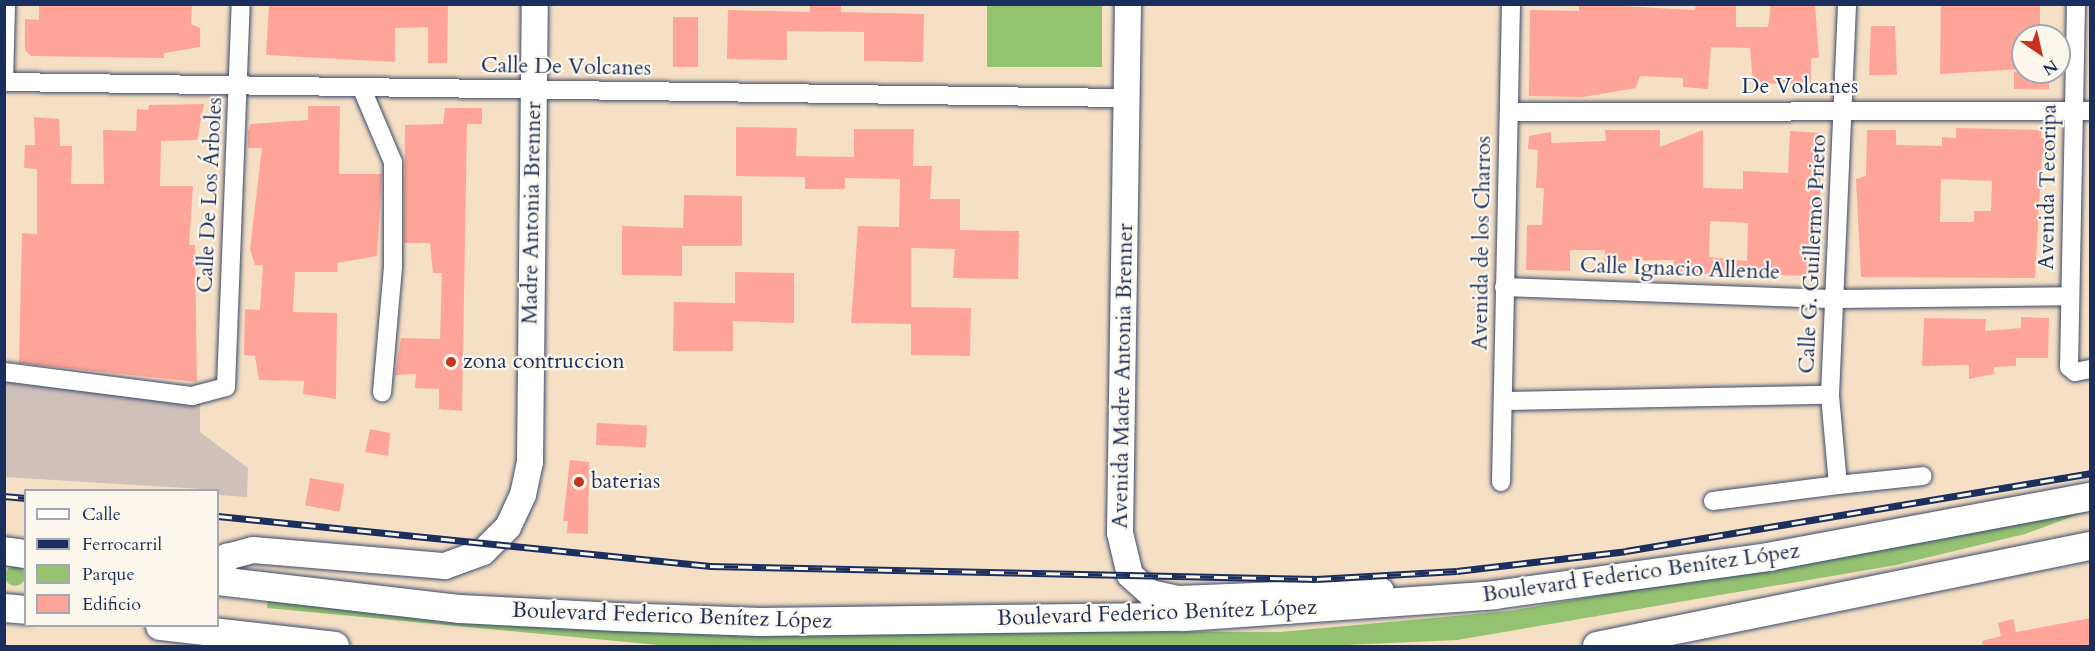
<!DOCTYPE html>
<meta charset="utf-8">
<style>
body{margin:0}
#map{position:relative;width:2095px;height:651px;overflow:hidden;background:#f5e0c5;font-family:Cardo,serif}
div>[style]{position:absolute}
.industrial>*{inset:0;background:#cfc0ba}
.green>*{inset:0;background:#95c270;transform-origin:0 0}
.round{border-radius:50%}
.building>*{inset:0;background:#fea498;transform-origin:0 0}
.roads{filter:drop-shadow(0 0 2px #3c4a6d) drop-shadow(0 0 2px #3c4a6d)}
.street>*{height:18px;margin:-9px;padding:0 9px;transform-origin:9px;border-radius:9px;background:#fff}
.secondary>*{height:26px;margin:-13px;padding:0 13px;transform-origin:13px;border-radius:13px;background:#fff}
.primary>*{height:28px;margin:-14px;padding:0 14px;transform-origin:14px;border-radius:14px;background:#fff}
.rail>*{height:7px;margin-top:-3.5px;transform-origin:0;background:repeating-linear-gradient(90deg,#fbf7ec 0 14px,#1b2f5e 0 28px);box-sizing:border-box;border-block:2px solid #1b2f5e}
.dots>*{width:16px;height:16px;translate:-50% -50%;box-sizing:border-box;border:3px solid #fbf7ec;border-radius:50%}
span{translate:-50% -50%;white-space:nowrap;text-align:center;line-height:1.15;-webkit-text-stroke:4.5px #fbf7ec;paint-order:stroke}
.street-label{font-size:22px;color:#1b2f5e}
.poi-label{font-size:22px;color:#1b2f5e}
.left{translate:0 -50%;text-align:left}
.frame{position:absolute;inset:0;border:6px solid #1b2f5e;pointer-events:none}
.legend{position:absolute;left:24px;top:489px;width:195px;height:138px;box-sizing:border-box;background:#fbf7ec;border:2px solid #a1a7b3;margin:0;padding:8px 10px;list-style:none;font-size:18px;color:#1b2f5e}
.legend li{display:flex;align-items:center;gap:12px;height:30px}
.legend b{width:30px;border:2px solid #a1a7b3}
.north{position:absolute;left:2011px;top:24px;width:60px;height:60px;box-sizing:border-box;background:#fbf7ec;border:2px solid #a1a7b3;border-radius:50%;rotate:146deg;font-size:16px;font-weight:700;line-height:24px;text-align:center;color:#1b2f5e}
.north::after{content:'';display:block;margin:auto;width:21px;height:27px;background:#c8321e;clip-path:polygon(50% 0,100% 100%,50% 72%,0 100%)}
</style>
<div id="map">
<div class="industrial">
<div style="clip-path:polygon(4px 379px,200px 401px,200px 432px,248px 468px,247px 497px,218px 495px,218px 490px,5px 477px)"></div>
</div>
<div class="green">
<div style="left:987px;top:5px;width:115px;height:62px"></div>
<div style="clip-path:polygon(2090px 510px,2025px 534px,1896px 565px,1457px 640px,1324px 646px,669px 646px,267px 608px,268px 597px,746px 629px,1280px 632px,1509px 611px)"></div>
<div class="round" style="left:5px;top:566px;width:20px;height:20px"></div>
</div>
<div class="building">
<div style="clip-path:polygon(39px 4px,192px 4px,191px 24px,200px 28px,200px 47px,164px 53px,164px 58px,31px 56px,25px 50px,25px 19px,39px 20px)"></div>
<div style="clip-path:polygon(269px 4px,448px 4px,447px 63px,428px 63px,428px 27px,395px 28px,395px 62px,266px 55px)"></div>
<div style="clip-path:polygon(810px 4px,841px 4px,841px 12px,924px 14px,923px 62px,864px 61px,864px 32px,787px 31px,787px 60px,727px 59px,728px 10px,810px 12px)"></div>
<div style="clip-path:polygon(1579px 4px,1695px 10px,1696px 4px,1736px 4px,1736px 27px,1768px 27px,1771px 4px,1815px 4px,1819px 58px,1811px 58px,1811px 84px,1753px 83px,1750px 48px,1711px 47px,1708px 89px,1683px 87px,1683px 78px,1640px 76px,1636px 88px,1583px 97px,1529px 96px,1530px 10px,1579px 11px)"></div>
<div style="clip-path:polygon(1941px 4px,2040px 4px,2040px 36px,2023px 36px,2023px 69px,1940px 74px)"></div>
<div style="left:673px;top:17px;width:25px;height:50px"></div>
<div style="clip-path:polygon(1871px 26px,1895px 26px,1897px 75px,1869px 75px)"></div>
<div style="left:2014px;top:72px;width:35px;height:17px"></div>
<div style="clip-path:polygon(204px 104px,197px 140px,161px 141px,160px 186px,193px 186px,189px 245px,195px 245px,197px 382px,19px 363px,22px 233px,37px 234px,37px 169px,24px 168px,25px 145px,35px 145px,34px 117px,59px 119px,60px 146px,72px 146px,71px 184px,104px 184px,103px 130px,136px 131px,137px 109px,148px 110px,149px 105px)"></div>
<div style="clip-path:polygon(308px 106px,340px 106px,339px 174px,382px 174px,377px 256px,337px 263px,338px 272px,295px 272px,293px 312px,337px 313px,336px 399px,303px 394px,304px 381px,259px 380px,255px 356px,244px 355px,245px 309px,260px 310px,263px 265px,255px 265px,250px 249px,262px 148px,248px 148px,248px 132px,251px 124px,308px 120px)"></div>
<div style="clip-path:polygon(445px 108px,482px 108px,482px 124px,467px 124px,462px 411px,439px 409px,439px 389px,415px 388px,416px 374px,395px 375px,401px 338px,440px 339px,442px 273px,433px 273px,430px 243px,404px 243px,405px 125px,443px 124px)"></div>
<div style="clip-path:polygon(736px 127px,797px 128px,796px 156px,854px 157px,854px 129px,914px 129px,913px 166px,932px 166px,930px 199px,960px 199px,960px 230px,1019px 231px,1018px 279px,953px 278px,955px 249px,911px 248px,911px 307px,971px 308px,970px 356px,911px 355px,911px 324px,851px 323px,858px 226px,899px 227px,900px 179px,845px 178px,845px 189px,805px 189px,805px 177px,736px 176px)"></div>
<div style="clip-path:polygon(evenodd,1956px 128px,2042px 130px,2041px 138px,2052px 138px,2051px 155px,2042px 155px,2035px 278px,1861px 277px,1856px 179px,1866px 176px,1867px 130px,1896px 130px,1896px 145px,1942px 146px,1942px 137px,1956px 138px,1956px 128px,1941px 179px,1992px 181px,1991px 211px,1974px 211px,1974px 222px,1940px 222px,1941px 179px)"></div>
<div style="clip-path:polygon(evenodd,1605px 130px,1660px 130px,1660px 147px,1703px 130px,1703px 188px,1743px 189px,1743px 171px,1788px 173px,1790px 131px,1821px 133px,1819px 276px,1674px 273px,1674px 260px,1604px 261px,1605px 250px,1570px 250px,1570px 271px,1526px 270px,1527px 225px,1542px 225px,1544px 188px,1536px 188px,1538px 150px,1528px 149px,1529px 136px,1551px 132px,1551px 143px,1606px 141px,1605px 130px,1710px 221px,1748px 223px,1747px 261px,1709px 257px,1710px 221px)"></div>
<div style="clip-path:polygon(684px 195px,742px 196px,742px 246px,682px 246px,682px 276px,622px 275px,622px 226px,683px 228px)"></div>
<div style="clip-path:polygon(735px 272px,794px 273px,794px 323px,733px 321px,733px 351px,673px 351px,674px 302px,735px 303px)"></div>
<div style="clip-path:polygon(2021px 317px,2049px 318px,2048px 358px,2016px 358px,2016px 366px,1994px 367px,1994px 374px,1969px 379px,1969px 365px,1922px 366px,1924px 318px,1986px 319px,1985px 331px,2021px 328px)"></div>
<div style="left:597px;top:423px;width:50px;height:22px;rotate:3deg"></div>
<div style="clip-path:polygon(370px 429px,390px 433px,388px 456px,365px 452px)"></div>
<div style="clip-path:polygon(570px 460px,589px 462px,588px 534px,567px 533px,568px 521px,563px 521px)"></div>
<div style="left:310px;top:478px;width:35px;height:28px;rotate:10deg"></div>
<div style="clip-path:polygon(2091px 618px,2091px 646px,1983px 646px,1982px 641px,2001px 636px,1998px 623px,2013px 619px,2016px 632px)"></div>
</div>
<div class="roads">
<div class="street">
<div style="left:2076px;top:4px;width:363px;rotate:91.1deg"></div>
<div style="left:2069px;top:367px;width:8px;rotate:40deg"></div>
<div style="left:2075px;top:372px;width:15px;rotate:-11deg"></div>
<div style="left:4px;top:82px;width:1123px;rotate:0.82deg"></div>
<div style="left:4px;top:82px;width:78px;rotate:-88.5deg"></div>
<div style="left:362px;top:89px;width:79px;rotate:67deg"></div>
<div style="left:393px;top:162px;width:105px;rotate:90deg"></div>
<div style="left:393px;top:267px;width:126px;rotate:95deg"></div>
<div style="left:1509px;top:112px;width:581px;rotate:-0.1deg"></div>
<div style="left:1504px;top:287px;width:333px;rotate:2.1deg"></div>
<div style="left:1837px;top:299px;width:233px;rotate:-0.7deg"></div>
<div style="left:4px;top:372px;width:190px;rotate:7.3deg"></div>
<div style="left:192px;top:396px;width:35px;rotate:-15deg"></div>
<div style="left:226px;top:387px;width:383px;rotate:-87.8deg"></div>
<div style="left:1503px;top:401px;width:327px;rotate:-1.1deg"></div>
<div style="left:1501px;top:482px;width:478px;rotate:-88.8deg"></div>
<div style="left:1838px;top:485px;width:85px;rotate:-6deg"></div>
<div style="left:1713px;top:501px;width:126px;rotate:-7.3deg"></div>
<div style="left:1838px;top:485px;width:90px;rotate:-95.1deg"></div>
<div style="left:1830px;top:395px;width:391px;rotate:-87.5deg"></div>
</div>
<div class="secondary">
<div style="left:1128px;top:4px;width:529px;rotate:90.87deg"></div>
<div style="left:1120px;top:533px;width:43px;rotate:76.6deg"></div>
<div style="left:1130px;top:575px;width:27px;rotate:42deg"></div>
<div style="left:1150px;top:593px;width:30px;rotate:12deg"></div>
<div style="left:1179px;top:599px;width:202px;rotate:-2.3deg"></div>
<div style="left:218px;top:580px;width:25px;rotate:-69deg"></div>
<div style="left:227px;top:557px;width:27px;rotate:-15deg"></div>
<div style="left:253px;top:550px;width:193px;rotate:4.8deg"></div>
<div style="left:445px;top:566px;width:40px;rotate:-20.2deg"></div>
<div style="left:483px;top:552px;width:35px;rotate:-45deg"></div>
<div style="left:508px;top:527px;width:35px;rotate:-65deg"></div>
<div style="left:523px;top:495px;width:34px;rotate:-78deg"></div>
<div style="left:530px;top:462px;width:458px;rotate:-89.4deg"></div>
</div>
<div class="primary">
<div style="left:4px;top:551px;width:22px;rotate:8deg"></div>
<div style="left:218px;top:581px;width:244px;rotate:6.6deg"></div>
<div style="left:460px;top:609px;width:157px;rotate:2.9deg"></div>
<div style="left:617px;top:617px;width:143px;rotate:2deg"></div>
<div style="left:760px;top:622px;width:424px;rotate:-0.7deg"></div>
<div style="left:1184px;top:617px;width:312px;rotate:-4deg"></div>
<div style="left:1495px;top:595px;width:276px;rotate:-7.9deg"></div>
<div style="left:1768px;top:557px;width:328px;rotate:-10.6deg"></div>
<div style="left:4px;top:608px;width:22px;rotate:5deg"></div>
<div style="left:160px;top:626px;width:176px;rotate:6.5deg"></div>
<div style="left:1597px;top:646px;width:503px;rotate:-11.47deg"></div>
</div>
</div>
<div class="rail">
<div style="left:4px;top:496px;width:22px;rotate:5deg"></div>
<div style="left:218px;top:516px;width:495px;rotate:5.8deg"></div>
<div style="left:710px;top:566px;width:607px;rotate:1.23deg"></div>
<div style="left:1317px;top:579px;width:140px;rotate:-3.3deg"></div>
<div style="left:1457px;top:571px;width:170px;rotate:-6.7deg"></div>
<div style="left:1626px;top:551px;width:471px;rotate:-9.5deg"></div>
</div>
<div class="dots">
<div style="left:451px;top:362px;background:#c8321e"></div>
<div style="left:579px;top:482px;background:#c8321e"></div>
</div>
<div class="street-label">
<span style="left:566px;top:67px;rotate:1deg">Calle De Volcanes</span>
<span style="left:1800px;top:87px">De Volcanes</span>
<span style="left:2048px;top:187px;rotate:-89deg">Avenida Tecoripa</span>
<span style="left:210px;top:195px;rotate:-87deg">Calle De Los Árboles</span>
<span style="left:532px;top:213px;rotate:-89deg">Madre Antonia Brenner</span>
<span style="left:1482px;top:243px;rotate:-89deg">Avenida de los Charros</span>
<span style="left:1813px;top:254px;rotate:-87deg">Calle G. Guillermo Prieto</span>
<span style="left:1680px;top:269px;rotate:2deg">Calle Ignacio Allende</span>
<span style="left:1123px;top:376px;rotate:-89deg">Avenida Madre Antonia Brenner</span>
<span style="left:1641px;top:573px;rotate:-8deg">Boulevard Federico Benítez López</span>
<span style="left:1157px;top:613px;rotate:-2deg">Boulevard Federico Benítez López</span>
<span style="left:672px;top:616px;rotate:2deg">Boulevard Federico Benítez López</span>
</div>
<div class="poi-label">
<span class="left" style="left:463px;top:362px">zona contruccion</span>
<span class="left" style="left:591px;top:482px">baterias</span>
</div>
<div class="frame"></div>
<ul class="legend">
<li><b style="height:8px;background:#fff"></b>Calle</li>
<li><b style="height:8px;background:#1b2f5e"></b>Ferrocarril</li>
<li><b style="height:16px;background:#95c270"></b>Parque</li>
<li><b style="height:16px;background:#fea498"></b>Edificio</li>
</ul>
<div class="north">N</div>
</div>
